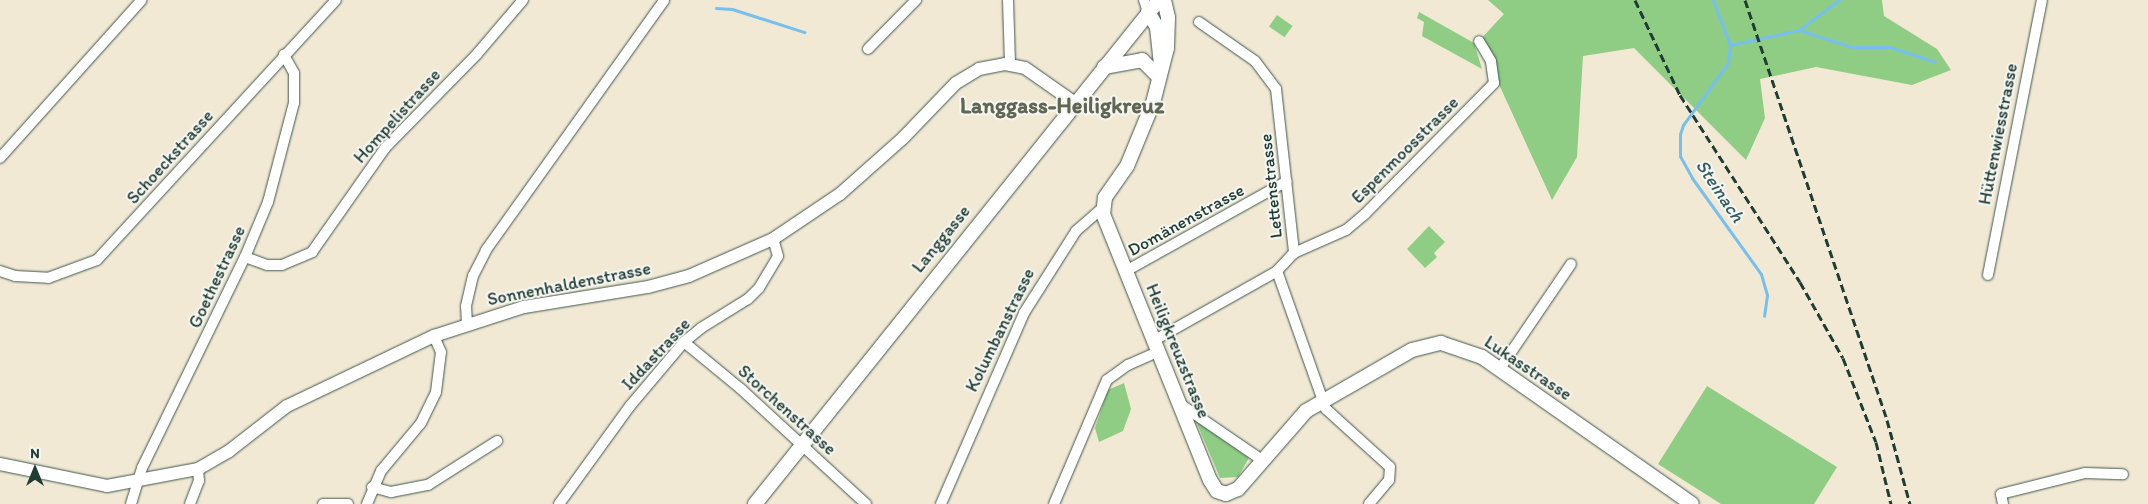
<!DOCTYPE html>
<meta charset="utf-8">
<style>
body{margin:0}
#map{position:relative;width:2148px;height:504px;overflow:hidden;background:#f1e9d4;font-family:Itim,sans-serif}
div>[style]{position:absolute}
.green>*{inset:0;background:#8fcd84;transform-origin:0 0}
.stream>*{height:3px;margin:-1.5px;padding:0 1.5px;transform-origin:1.5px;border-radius:1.5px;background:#77bfef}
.roads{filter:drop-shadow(0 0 1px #3e574c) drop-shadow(0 0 1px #3e574c)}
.minor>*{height:10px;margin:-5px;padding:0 5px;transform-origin:5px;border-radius:5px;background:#fff}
.tertiary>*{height:12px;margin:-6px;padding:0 6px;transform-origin:6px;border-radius:6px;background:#fff}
.secondary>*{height:14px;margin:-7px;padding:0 7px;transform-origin:7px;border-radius:7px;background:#fff}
.rail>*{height:3px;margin-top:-1.5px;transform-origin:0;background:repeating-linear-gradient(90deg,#1f3d34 0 8px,transparent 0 12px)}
span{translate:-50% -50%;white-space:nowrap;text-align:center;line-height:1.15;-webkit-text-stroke:4px #f6f6f2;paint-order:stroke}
.street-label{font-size:18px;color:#1f3d34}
.water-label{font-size:19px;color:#355e63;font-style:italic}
.district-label{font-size:22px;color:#5f6652;font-weight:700}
.north{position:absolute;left:10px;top:444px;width:50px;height:50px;-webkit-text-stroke:4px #f6f6f2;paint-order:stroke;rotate:0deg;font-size:14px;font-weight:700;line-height:20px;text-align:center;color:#1f3d34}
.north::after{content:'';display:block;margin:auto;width:18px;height:22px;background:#1f3d34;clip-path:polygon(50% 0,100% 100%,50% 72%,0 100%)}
</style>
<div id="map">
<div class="green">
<div style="clip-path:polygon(1488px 0,1882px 0,1884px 16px,1937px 49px,1951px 70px,1912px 85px,1816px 67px,1760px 79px,1765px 118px,1746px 160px,1634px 48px,1583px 56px,1577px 157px,1552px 200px,1479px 41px,1504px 14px)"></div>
<div style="clip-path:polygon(1419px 12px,1474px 43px,1482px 69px,1422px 36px,1424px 22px,1417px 18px)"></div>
<div style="left:1277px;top:15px;width:19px;height:14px;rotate:35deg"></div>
<div style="clip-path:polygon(1429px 226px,1445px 242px,1434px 253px,1437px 257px,1425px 268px,1407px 249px)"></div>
<div style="clip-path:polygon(1124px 383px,1131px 409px,1123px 431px,1099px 442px,1095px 428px,1108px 390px)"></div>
<div style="clip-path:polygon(1707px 386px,1837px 467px,1814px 504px,1721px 504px,1658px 464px)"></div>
<div style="clip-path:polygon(1196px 421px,1249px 458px,1238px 477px,1220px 478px)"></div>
</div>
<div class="stream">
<div style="left:1713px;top:0;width:48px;rotate:69.3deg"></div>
<div style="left:1730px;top:45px;width:18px;rotate:96deg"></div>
<div style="left:1728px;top:63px;width:77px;rotate:126deg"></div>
<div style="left:1683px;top:125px;width:9px;rotate:108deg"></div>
<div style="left:1680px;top:134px;width:22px;rotate:90deg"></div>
<div style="left:1680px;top:156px;width:25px;rotate:61deg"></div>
<div style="left:1692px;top:178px;width:118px;rotate:54.3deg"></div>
<div style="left:1761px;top:274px;width:22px;rotate:74deg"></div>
<div style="left:1767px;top:295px;width:21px;rotate:98deg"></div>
<div style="left:716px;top:8px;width:16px;rotate:4deg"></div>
<div style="left:732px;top:9px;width:76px;rotate:17.7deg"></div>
<div style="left:1799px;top:30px;width:56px;rotate:17.8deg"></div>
<div style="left:1852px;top:47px;width:38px"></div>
<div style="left:1890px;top:47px;width:47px;rotate:18.4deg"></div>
<div style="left:1730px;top:45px;width:71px;rotate:-12.3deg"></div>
<div style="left:1799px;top:30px;width:50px;rotate:-36.9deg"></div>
</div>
<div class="roads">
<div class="minor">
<div style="left:1008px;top:0;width:65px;rotate:88.2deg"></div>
<div style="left:1144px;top:0;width:13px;rotate:72deg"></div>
<div style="left:1199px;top:22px;width:68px;rotate:34.9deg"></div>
<div style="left:1255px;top:61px;width:35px;rotate:53deg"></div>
<div style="left:1276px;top:89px;width:165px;rotate:83.7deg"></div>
<div style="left:868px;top:49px;width:69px;rotate:-45.6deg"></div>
<div style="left:0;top:158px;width:212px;rotate:-48.1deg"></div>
<div style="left:245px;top:257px;width:23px;rotate:20deg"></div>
<div style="left:267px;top:265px;width:15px"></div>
<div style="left:282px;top:265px;width:33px;rotate:-23deg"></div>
<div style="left:312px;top:252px;width:127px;rotate:-54.9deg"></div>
<div style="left:385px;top:148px;width:132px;rotate:-45.6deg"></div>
<div style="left:477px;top:54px;width:71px;rotate:-49.6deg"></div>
<div style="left:0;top:271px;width:16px;rotate:18deg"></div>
<div style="left:15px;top:276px;width:33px;rotate:3deg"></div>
<div style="left:48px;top:278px;width:52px;rotate:-20.2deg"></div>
<div style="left:97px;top:260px;width:353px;rotate:-47.4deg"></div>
<div style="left:1126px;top:271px;width:184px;rotate:-29.2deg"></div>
<div style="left:1277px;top:271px;width:146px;rotate:70.5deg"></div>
<div style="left:1326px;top:409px;width:86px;rotate:42.2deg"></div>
<div style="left:1390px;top:467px;width:13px;rotate:94deg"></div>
<div style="left:1389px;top:480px;width:31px;rotate:130deg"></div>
<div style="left:1988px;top:275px;width:280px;rotate:-78.9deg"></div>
<div style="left:467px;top:324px;width:18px;rotate:-93deg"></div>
<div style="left:466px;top:306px;width:31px;rotate:-77deg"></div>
<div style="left:473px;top:276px;width:29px;rotate:-63deg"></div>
<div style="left:486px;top:250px;width:307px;rotate:-54.5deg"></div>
<div style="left:1153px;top:341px;width:142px;rotate:-29.4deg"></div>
<div style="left:1277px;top:271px;width:25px;rotate:-47deg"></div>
<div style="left:1294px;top:253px;width:57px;rotate:-23.9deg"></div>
<div style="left:1346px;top:230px;width:25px;rotate:-40deg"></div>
<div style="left:1365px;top:214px;width:184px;rotate:-45.4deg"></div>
<div style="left:1494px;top:83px;width:22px;rotate:-98deg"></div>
<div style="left:1491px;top:61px;width:23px;rotate:-121deg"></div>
<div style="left:684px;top:342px;width:74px;rotate:39.5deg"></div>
<div style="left:741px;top:389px;width:170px;rotate:42.6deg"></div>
<div style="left:1499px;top:370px;width:128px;rotate:-55.8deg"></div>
<div style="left:1180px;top:404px;width:99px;rotate:34.3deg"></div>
<div style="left:372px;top:487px;width:20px;rotate:15deg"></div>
<div style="left:391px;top:492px;width:38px;rotate:-11deg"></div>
<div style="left:428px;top:485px;width:82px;rotate:-32.5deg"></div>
<div style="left:131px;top:504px;width:38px;rotate:-73deg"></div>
<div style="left:142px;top:468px;width:235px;rotate:-64deg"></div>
<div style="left:245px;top:257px;width:60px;rotate:-67.3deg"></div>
<div style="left:268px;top:202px;width:102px;rotate:-75.3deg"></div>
<div style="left:294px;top:103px;width:30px;rotate:-90deg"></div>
<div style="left:294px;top:73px;width:21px;rotate:-119deg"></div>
<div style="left:190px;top:504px;width:25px;rotate:-69deg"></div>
<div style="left:199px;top:481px;width:12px;rotate:-95deg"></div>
<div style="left:323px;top:504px;width:25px"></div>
<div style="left:367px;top:504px;width:36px;rotate:-67deg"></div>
<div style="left:381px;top:471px;width:62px;rotate:-50.2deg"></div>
<div style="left:421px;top:423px;width:34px;rotate:-64deg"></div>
<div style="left:436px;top:392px;width:40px;rotate:-82.9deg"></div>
<div style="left:441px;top:352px;width:17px;rotate:-114deg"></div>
<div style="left:559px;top:504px;width:121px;rotate:-54.1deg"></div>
<div style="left:630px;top:406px;width:84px;rotate:-49.8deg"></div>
<div style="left:684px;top:342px;width:22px;rotate:-39deg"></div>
<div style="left:701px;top:328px;width:55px;rotate:-31.7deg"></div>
<div style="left:748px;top:299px;width:16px;rotate:-45deg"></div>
<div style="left:759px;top:288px;width:37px;rotate:-59deg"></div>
<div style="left:778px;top:256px;width:18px;rotate:-106deg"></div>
<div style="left:941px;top:504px;width:208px;rotate:-66.5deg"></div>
<div style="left:1024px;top:313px;width:97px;rotate:-57.6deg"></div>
<div style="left:1076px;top:231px;width:35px;rotate:-41deg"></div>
<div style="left:1054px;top:504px;width:135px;rotate:-66.9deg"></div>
<div style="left:1107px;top:380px;width:26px;rotate:-36deg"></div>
<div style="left:1128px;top:365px;width:32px;rotate:-24deg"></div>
<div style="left:2003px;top:504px;width:10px;rotate:-101deg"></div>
<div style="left:2001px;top:494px;width:87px;rotate:-14deg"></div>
<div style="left:2085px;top:473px;width:38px;rotate:2deg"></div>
</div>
<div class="tertiary">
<div style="left:0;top:464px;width:109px;rotate:11.6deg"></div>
<div style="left:107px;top:486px;width:93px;rotate:-10.6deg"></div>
<div style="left:198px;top:469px;width:36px;rotate:-30deg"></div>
<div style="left:229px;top:451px;width:73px;rotate:-37.8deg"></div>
<div style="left:287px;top:406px;width:163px;rotate:-25.5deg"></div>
<div style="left:434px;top:336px;width:95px;rotate:-17.9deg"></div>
<div style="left:524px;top:307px;width:126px;rotate:-9.2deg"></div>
<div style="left:648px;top:287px;width:42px;rotate:-15deg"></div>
<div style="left:689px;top:276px;width:92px;rotate:-23.8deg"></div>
<div style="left:773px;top:239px;width:81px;rotate:-33.9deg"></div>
<div style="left:840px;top:194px;width:84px;rotate:-41.6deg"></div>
<div style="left:903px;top:138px;width:76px;rotate:-46.1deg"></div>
<div style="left:956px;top:83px;width:27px;rotate:-31deg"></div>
<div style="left:979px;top:69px;width:26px;rotate:-11deg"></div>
<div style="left:1005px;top:64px;width:20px;rotate:11deg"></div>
<div style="left:1025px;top:68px;width:61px;rotate:35deg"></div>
</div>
<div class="secondary">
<div style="left:1164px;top:0;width:18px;rotate:77deg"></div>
<div style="left:1168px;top:18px;width:30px;rotate:92deg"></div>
<div style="left:1167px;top:48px;width:57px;rotate:104.3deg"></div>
<div style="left:1153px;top:103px;width:68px;rotate:112.4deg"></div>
<div style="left:1127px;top:166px;width:39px;rotate:125deg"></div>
<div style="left:1105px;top:198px;width:16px;rotate:97deg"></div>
<div style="left:1103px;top:214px;width:287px;rotate:68.1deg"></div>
<div style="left:1210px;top:480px;width:13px;rotate:58deg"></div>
<div style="left:1217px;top:491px;width:9px;rotate:18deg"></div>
<div style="left:1226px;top:494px;width:13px;rotate:-23deg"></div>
<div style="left:1238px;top:489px;width:103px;rotate:-48.9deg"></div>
<div style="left:1306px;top:411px;width:122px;rotate:-29.9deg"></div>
<div style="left:1412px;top:350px;width:30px;rotate:-14deg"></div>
<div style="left:1441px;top:343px;width:43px;rotate:18.9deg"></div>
<div style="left:1482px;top:357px;width:256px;rotate:35deg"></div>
<div style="left:1148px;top:12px;width:17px;rotate:59deg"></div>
<div style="left:1157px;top:27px;width:36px;rotate:84deg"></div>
<div style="left:1104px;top:67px;width:39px;rotate:-10deg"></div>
<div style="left:1142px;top:60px;width:24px;rotate:45deg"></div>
<div style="left:755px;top:504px;width:646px;rotate:-51.28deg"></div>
</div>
</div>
<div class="rail">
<div style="left:1635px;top:0;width:105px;rotate:64.7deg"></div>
<div style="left:1680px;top:95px;width:222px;rotate:57.3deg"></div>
<div style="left:1800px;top:282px;width:87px;rotate:60.5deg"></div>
<div style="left:1843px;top:358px;width:90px;rotate:68.6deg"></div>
<div style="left:1876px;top:442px;width:64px;rotate:76.4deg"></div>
<div style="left:1745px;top:0;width:443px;rotate:71.3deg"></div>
<div style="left:1887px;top:420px;width:87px;rotate:74.7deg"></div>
</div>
<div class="street-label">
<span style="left:397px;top:116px;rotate:-48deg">Hompelistrasse</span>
<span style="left:1998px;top:134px;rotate:-79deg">Hüttenwiesstrasse</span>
<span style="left:1405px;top:150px;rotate:-45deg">Espenmoosstrasse</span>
<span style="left:170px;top:157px;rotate:-48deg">Schoeckstrasse</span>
<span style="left:1271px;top:186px;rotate:-96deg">Lettenstrasse</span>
<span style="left:1186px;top:220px;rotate:-29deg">Domänenstrasse</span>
<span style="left:941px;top:239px;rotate:-51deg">Langgasse</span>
<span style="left:217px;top:277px;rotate:-65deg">Goethestrasse</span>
<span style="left:569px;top:284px;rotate:-11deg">Sonnenhaldenstrasse</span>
<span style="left:1000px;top:330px;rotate:-64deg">Kolumbanstrasse</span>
<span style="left:1178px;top:351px;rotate:68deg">Heiligkreuzstrasse</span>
<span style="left:656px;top:354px;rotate:-47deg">Iddastrasse</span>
<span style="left:1528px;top:368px;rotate:34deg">Lukasstrasse</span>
<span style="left:787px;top:410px;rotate:42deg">Storchenstrasse</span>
</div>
<div class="water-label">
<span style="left:1720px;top:191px;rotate:56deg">Steinach</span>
</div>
<div class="district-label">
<span style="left:1062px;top:106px">Langgass-Heiligkreuz</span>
</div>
<div class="north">N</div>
</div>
